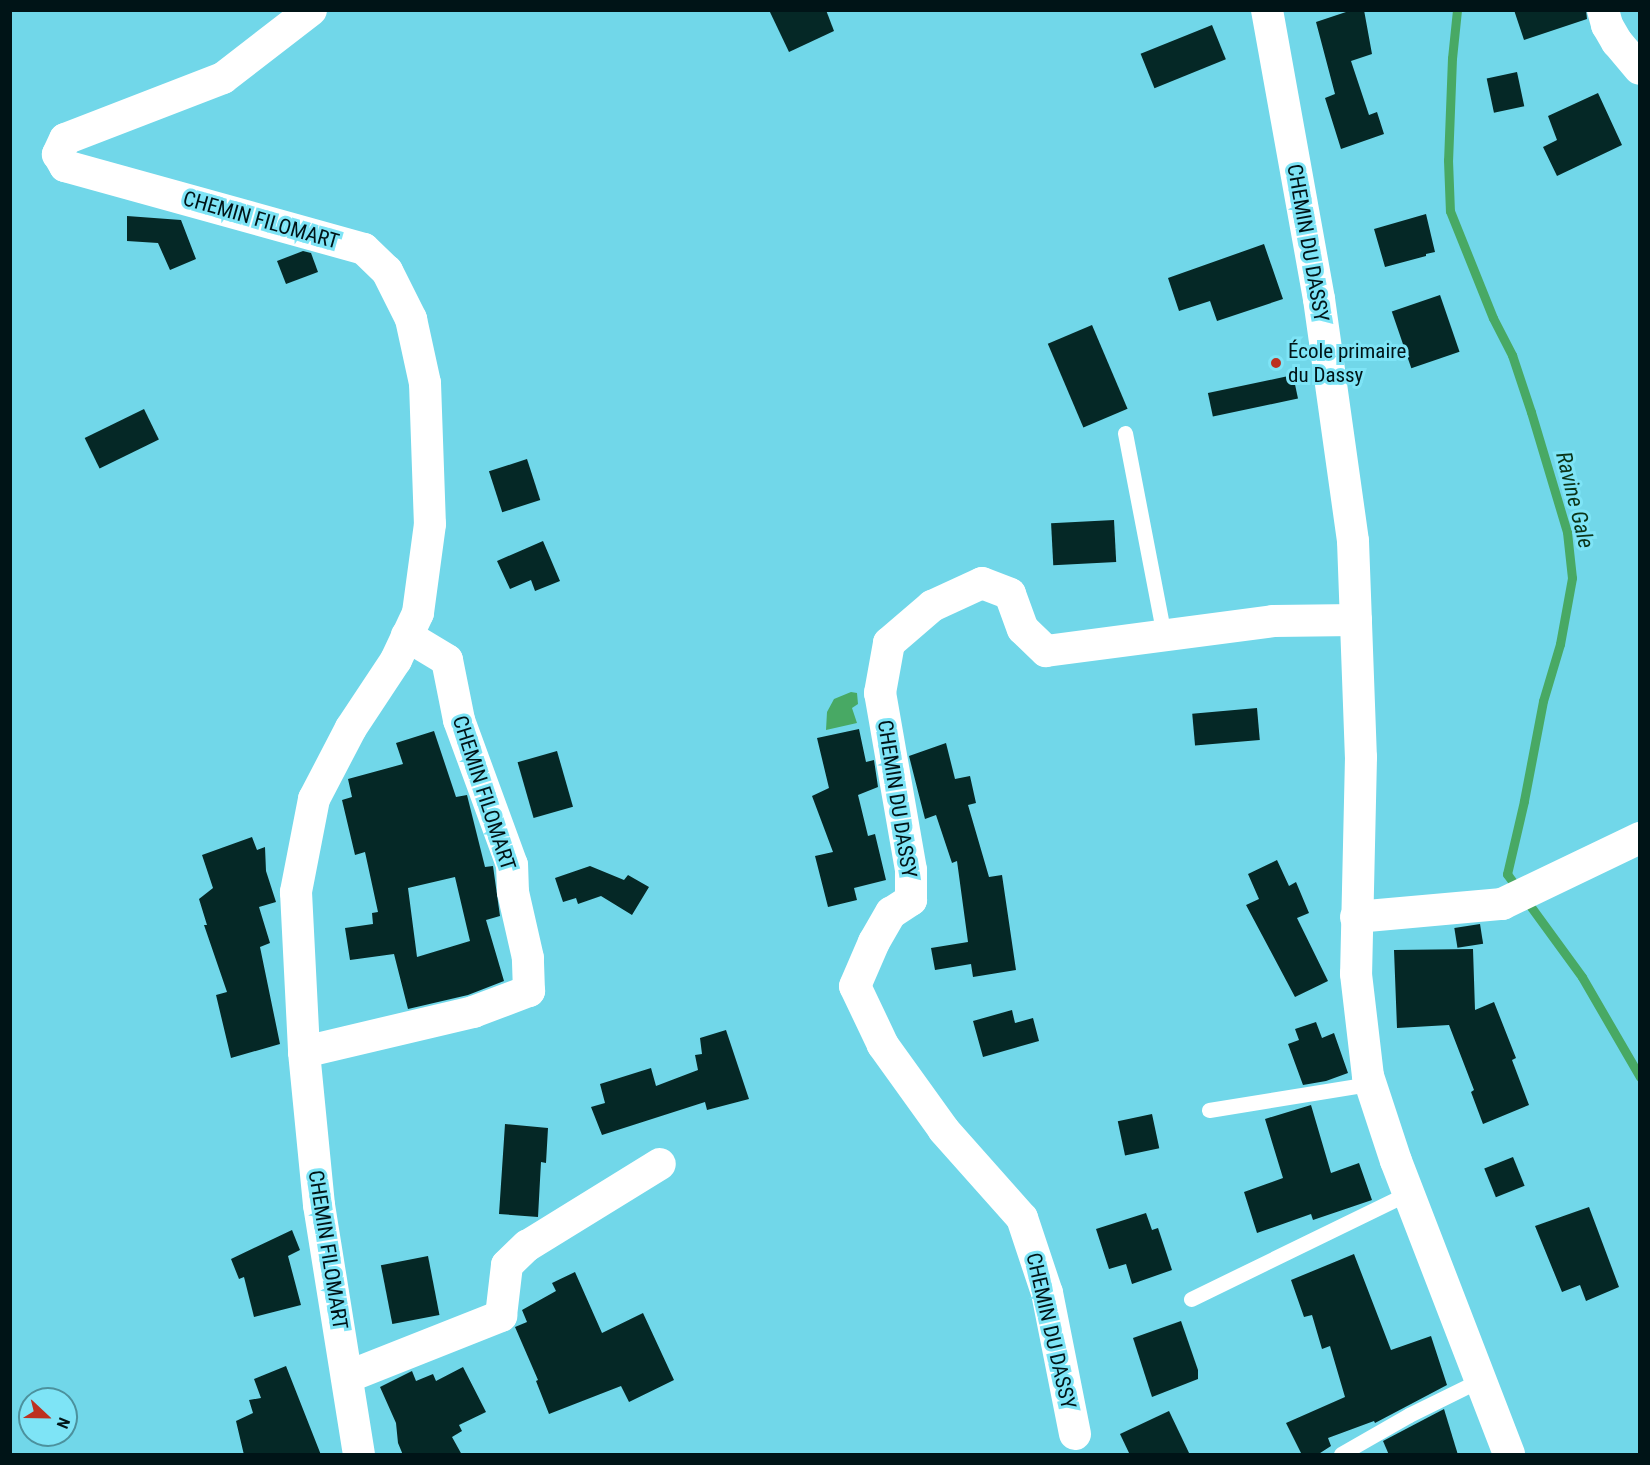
<!DOCTYPE html>
<meta charset="utf-8">
<style>
body{margin:0}
#map{position:relative;width:1650px;height:1465px;overflow:hidden;background:#71d7e9;font-family:"Roboto Condensed",sans-serif}
div>[style]{position:absolute}
.water>*{inset:0;background:#48a964}
.stream>*{height:9px;margin:-4.5px;padding:0 4.5px;transform-origin:4.5px;border-radius:4.5px;background:#48a964}
.building>*{inset:0;background:#052826;transform-origin:0 0}
.lane>*{height:15px;margin:-7.5px;padding:0 7.5px;transform-origin:7.5px;border-radius:7.5px;background:#fff}
.street>*{height:32px;margin:-16px;padding:0 16px;transform-origin:16px;border-radius:16px;background:#fff}
.dots>*{width:16px;height:16px;translate:-50% -50%;box-sizing:border-box;border:3px solid #7ee4f6;border-radius:50%}
span{translate:-50% -50%;white-space:nowrap;text-align:center;line-height:1.15;-webkit-text-stroke:6px #7ee4f6;paint-order:stroke}
.street-label{font-size:21px;color:#001417}
.poi-label{font-size:21px;color:#001417}
.left{translate:0 -50%;text-align:left}
.water-label{font-size:22px;color:#0b3418;font-style:italic}
.frame{position:absolute;inset:0;border:12px solid #001417;pointer-events:none}
.north{position:absolute;left:18px;top:1387px;width:60px;height:60px;box-sizing:border-box;background:#7ee4f6;border:2px solid #4c919d;border-radius:50%;rotate:112deg;font-size:16px;font-weight:700;line-height:24px;text-align:center;color:#001417}
.north::after{content:'';display:block;margin:auto;width:21px;height:27px;background:#bd3120;clip-path:polygon(50% 0,100% 100%,50% 72%,0 100%)}
</style>
<div id="map">
<div class="water">
<div style="clip-path:polygon(851px 692px,857px 693px,858px 704px,852px 708px,857px 723px,826px 730px,827px 712px,834px 699px)"></div>
</div>
<div class="stream">
<div style="left:1457px;top:10px;width:48px;rotate:95.9deg"></div>
<div style="left:1452px;top:58px;width:102px;rotate:92.2deg"></div>
<div style="left:1448px;top:160px;width:51px;rotate:87.8deg"></div>
<div style="left:1450px;top:211px;width:115px;rotate:68.1deg"></div>
<div style="left:1493px;top:318px;width:42px;rotate:62.8deg"></div>
<div style="left:1512px;top:355px;width:60px;rotate:71.6deg"></div>
<div style="left:1531px;top:412px;width:125px;rotate:73.3deg"></div>
<div style="left:1567px;top:532px;width:46px;rotate:83.8deg"></div>
<div style="left:1572px;top:578px;width:67px;rotate:100.3deg"></div>
<div style="left:1560px;top:644px;width:59px;rotate:106.6deg"></div>
<div style="left:1543px;top:701px;width:102px;rotate:100.8deg"></div>
<div style="left:1524px;top:801px;width:75px;rotate:103.1deg"></div>
<div style="left:1507px;top:874px;width:127px;rotate:53.9deg"></div>
<div style="left:1582px;top:977px;width:116px;rotate:59.9deg"></div>
</div>
<div class="building">
<div style="clip-path:polygon(769px 10px,826px 10px,834px 31px,789px 52px)"></div>
<div style="clip-path:polygon(1352px 10px,1364px 10px,1372px 54px,1351px 61px,1369px 115px,1377px 112px,1384px 134px,1341px 149px,1325px 98px,1335px 94px,1316px 22px)"></div>
<div style="clip-path:polygon(1514px 10px,1586px 10px,1587px 19px,1524px 40px)"></div>
<div style="left:1212px;top:25px;width:37px;height:77px;rotate:68deg"></div>
<div style="left:1517px;top:72px;width:35px;height:31px;rotate:78deg"></div>
<div style="clip-path:polygon(1598px 93px,1622px 145px,1557px 176px,1543px 147px,1557px 140px,1548px 116px)"></div>
<div style="clip-path:polygon(1426px 214px,1435px 252px,1426px 254px,1426px 256px,1385px 267px,1374px 229px)"></div>
<div style="clip-path:polygon(127px 216px,181px 220px,196px 259px,170px 270px,158px 243px,127px 241px)"></div>
<div style="clip-path:polygon(1264px 244px,1283px 299px,1217px 321px,1210px 301px,1179px 311px,1168px 278px)"></div>
<div style="clip-path:polygon(303px 251px,311px 253px,318px 272px,286px 284px,277px 261px)"></div>
<div style="left:1440px;top:295px;width:60px;height:51px;rotate:71deg"></div>
<div style="left:1092px;top:325px;width:91px;height:48px;rotate:67deg"></div>
<div style="left:1293px;top:375px;width:24px;height:87px;rotate:78deg"></div>
<div style="left:144px;top:409px;width:34px;height:66px;rotate:64deg"></div>
<div style="left:527px;top:459px;width:43px;height:40px;rotate:72deg"></div>
<div style="left:1114px;top:520px;width:42px;height:63px;rotate:87deg"></div>
<div style="clip-path:polygon(543px 541px,560px 581px,535px 591px,531px 580px,510px 589px,497px 561px)"></div>
<div style="left:1257px;top:708px;width:32px;height:65px;rotate:85deg"></div>
<div style="clip-path:polygon(859px 729px,866px 762px,874px 760px,878px 787px,858px 795px,868px 836px,875px 834px,886px 880px,854px 888px,857px 900px,828px 907px,815px 856px,833px 852px,812px 796px,829px 788px,817px 738px)"></div>
<div style="clip-path:polygon(evenodd,434px 731px,456px 797px,467px 795px,485px 867px,493px 866px,500px 916px,486px 920px,504px 981px,468px 995px,408px 1009px,394px 954px,350px 960px,345px 928px,373px 924px,372px 913px,378px 912px,365px 852px,355px 855px,342px 800px,352px 797px,348px 779px,403px 764px,396px 743px,434px 731px,455px 877px,470px 941px,417px 957px,408px 888px,455px 877px)"></div>
<div style="clip-path:polygon(946px 743px,955px 779px,970px 776px,976px 803px,968px 805px,989px 877px,1002px 875px,1016px 970px,973px 977px,971px 964px,935px 970px,931px 948px,968px 942px,957px 861px,952px 863px,936px 815px,925px 819px,909px 756px)"></div>
<div style="left:557px;top:751px;width:58px;height:41px;rotate:74deg"></div>
<div style="clip-path:polygon(252px 837px,257px 850px,265px 847px,266px 871px,276px 902px,259px 907px,270px 943px,260px 947px,280px 1044px,231px 1058px,216px 995px,227px 992px,204px 925px,207px 925px,199px 899px,213px 888px,202px 855px)"></div>
<div style="clip-path:polygon(1277px 860px,1289px 886px,1296px 882px,1309px 913px,1297px 918px,1328px 981px,1295px 997px,1246px 905px,1259px 899px,1248px 874px)"></div>
<div style="clip-path:polygon(590px 866px,624px 880px,628px 875px,649px 887px,632px 915px,601px 896px,578px 904px,576px 898px,563px 902px,555px 878px)"></div>
<div style="left:1480px;top:924px;width:20px;height:26px;rotate:81deg"></div>
<div style="clip-path:polygon(1473px 949px,1475px 1010px,1494px 1002px,1516px 1058px,1512px 1060px,1529px 1105px,1483px 1124px,1471px 1092px,1474px 1090px,1449px 1025px,1397px 1028px,1394px 950px)"></div>
<div style="clip-path:polygon(1012px 1010px,1015px 1023px,1033px 1018px,1039px 1041px,983px 1057px,973px 1021px)"></div>
<div style="clip-path:polygon(1316px 1022px,1322px 1038px,1334px 1033px,1348px 1073px,1326px 1081px,1303px 1085px,1288px 1044px,1299px 1040px,1295px 1029px)"></div>
<div style="clip-path:polygon(726px 1030px,749px 1099px,707px 1110px,705px 1102px,602px 1135px,591px 1107px,605px 1103px,600px 1084px,651px 1068px,656px 1086px,698px 1070px,695px 1055px,702px 1054px,700px 1038px)"></div>
<div style="clip-path:polygon(1311px 1105px,1331px 1173px,1359px 1163px,1372px 1200px,1313px 1220px,1311px 1214px,1257px 1233px,1244px 1192px,1283px 1178px,1265px 1119px)"></div>
<div style="left:1152px;top:1114px;width:35px;height:35px;rotate:78deg"></div>
<div style="clip-path:polygon(505px 1124px,548px 1128px,546px 1163px,541px 1162px,538px 1217px,499px 1214px)"></div>
<div style="left:1513px;top:1157px;width:31px;height:31px;rotate:68deg"></div>
<div style="clip-path:polygon(1589px 1207px,1619px 1287px,1586px 1301px,1580px 1285px,1562px 1292px,1535px 1226px)"></div>
<div style="clip-path:polygon(1146px 1213px,1152px 1230px,1158px 1228px,1172px 1270px,1132px 1284px,1126px 1264px,1109px 1269px,1096px 1229px)"></div>
<div style="clip-path:polygon(292px 1230px,300px 1250px,288px 1256px,301px 1305px,254px 1317px,244px 1277px,239px 1279px,231px 1259px)"></div>
<div style="clip-path:polygon(1354px 1254px,1391px 1350px,1431px 1336px,1447px 1385px,1375px 1423px,1374px 1421px,1328px 1438px,1331px 1446px,1317px 1455px,1302px 1455px,1286px 1423px,1345px 1397px,1330px 1346px,1322px 1349px,1312px 1315px,1304px 1317px,1291px 1280px)"></div>
<div style="left:428px;top:1256px;width:60px;height:48px;rotate:79deg"></div>
<div style="clip-path:polygon(575px 1272px,602px 1333px,643px 1313px,674px 1380px,629px 1402px,621px 1386px,549px 1414px,536px 1381px,538px 1380px,515px 1327px,527px 1322px,522px 1310px,556px 1291px,552px 1283px)"></div>
<div style="clip-path:polygon(1181px 1321px,1198px 1370px,1198px 1379px,1152px 1397px,1133px 1338px)"></div>
<div style="clip-path:polygon(286px 1366px,321px 1455px,244px 1455px,236px 1421px,253px 1413px,249px 1400px,261px 1398px,254px 1379px)"></div>
<div style="clip-path:polygon(463px 1367px,486px 1412px,459px 1425px,462px 1431px,452px 1437px,462px 1455px,403px 1455px,398px 1443px,396px 1423px,380px 1387px,412px 1371px,416px 1381px,433px 1374px,436px 1381px)"></div>
<div style="clip-path:polygon(1444px 1409px,1458px 1455px,1389px 1455px,1383px 1441px)"></div>
<div style="clip-path:polygon(1169px 1411px,1190px 1455px,1130px 1455px,1120px 1434px)"></div>
</div>
<div class="lane">
<div style="left:1125px;top:433px;width:206px;rotate:79.1deg"></div>
<div style="left:1209px;top:1110px;width:163px;rotate:-9.2deg"></div>
<div style="left:1191px;top:1299px;width:242px;rotate:-26deg"></div>
<div style="left:1341px;top:1454px;width:78px;rotate:-29.8deg"></div>
<div style="left:1409px;top:1415px;width:79px;rotate:-26.2deg"></div>
</div>
<div class="street">
<div style="left:311px;top:10px;width:111px;rotate:142.3deg"></div>
<div style="left:223px;top:78px;width:169px;rotate:158.9deg"></div>
<div style="left:65px;top:139px;width:17px;rotate:115deg"></div>
<div style="left:58px;top:154px;width:14px;rotate:60deg"></div>
<div style="left:65px;top:166px;width:310px;rotate:15.5deg"></div>
<div style="left:364px;top:249px;width:32px;rotate:44deg"></div>
<div style="left:387px;top:271px;width:54px;rotate:63.4deg"></div>
<div style="left:411px;top:319px;width:66px;rotate:77.7deg"></div>
<div style="left:425px;top:383px;width:141px;rotate:88deg"></div>
<div style="left:430px;top:524px;width:90px;rotate:97.7deg"></div>
<div style="left:418px;top:613px;width:52px;rotate:115.1deg"></div>
<div style="left:396px;top:660px;width:82px;rotate:123.5deg"></div>
<div style="left:351px;top:728px;width:80px;rotate:117.5deg"></div>
<div style="left:314px;top:799px;width:95px;rotate:101deg"></div>
<div style="left:296px;top:892px;width:160px;rotate:87.1deg"></div>
<div style="left:304px;top:1052px;width:154px;rotate:84.4deg"></div>
<div style="left:319px;top:1205px;width:252px;rotate:80.9deg"></div>
<div style="left:1267px;top:10px;width:294px;rotate:79.8deg"></div>
<div style="left:1319px;top:299px;width:244px;rotate:82deg"></div>
<div style="left:1353px;top:541px;width:216px;rotate:87.9deg"></div>
<div style="left:1361px;top:757px;width:217px;rotate:91.3deg"></div>
<div style="left:1356px;top:974px;width:103px;rotate:83.3deg"></div>
<div style="left:1368px;top:1076px;width:89px;rotate:71.8deg"></div>
<div style="left:1396px;top:1161px;width:314px;rotate:68.9deg"></div>
<div style="left:1603px;top:10px;width:16px;rotate:75deg"></div>
<div style="left:1607px;top:25px;width:20px;rotate:60deg"></div>
<div style="left:1617px;top:42px;width:35px;rotate:50deg"></div>
<div style="left:1356px;top:917px;width:147px;rotate:-5.1deg"></div>
<div style="left:1502px;top:904px;width:153px;rotate:-25.6deg"></div>
<div style="left:304px;top:1052px;width:174px;rotate:-13.3deg"></div>
<div style="left:473px;top:1012px;width:60px;rotate:-20.6deg"></div>
<div style="left:529px;top:991px;width:33px;rotate:-92deg"></div>
<div style="left:528px;top:958px;width:68px;rotate:-102.8deg"></div>
<div style="left:513px;top:892px;width:27px;rotate:-92deg"></div>
<div style="left:512px;top:865px;width:154px;rotate:-110.1deg"></div>
<div style="left:459px;top:720px;width:61px;rotate:-101.3deg"></div>
<div style="left:447px;top:660px;width:47px;rotate:-149deg"></div>
<div style="left:347px;top:1377px;width:166px;rotate:-21.6deg"></div>
<div style="left:501px;top:1316px;width:51px;rotate:-83.3deg"></div>
<div style="left:507px;top:1265px;width:28px;rotate:-44deg"></div>
<div style="left:527px;top:1246px;width:156px;rotate:-31.7deg"></div>
<div style="left:1075px;top:1434px;width:144px;rotate:-101.2deg"></div>
<div style="left:1047px;top:1293px;width:79px;rotate:-108.4deg"></div>
<div style="left:1022px;top:1218px;width:118px;rotate:-131.6deg"></div>
<div style="left:944px;top:1130px;width:105px;rotate:-125.7deg"></div>
<div style="left:883px;top:1045px;width:65px;rotate:-115.4deg"></div>
<div style="left:855px;top:986px;width:48px;rotate:-66.6deg"></div>
<div style="left:874px;top:942px;width:34px;rotate:-60deg"></div>
<div style="left:891px;top:913px;width:24px;rotate:-33deg"></div>
<div style="left:911px;top:900px;width:30px;rotate:-90deg"></div>
<div style="left:911px;top:870px;width:180px;rotate:-99.9deg"></div>
<div style="left:880px;top:693px;width:51px;rotate:-79.8deg"></div>
<div style="left:889px;top:643px;width:57px;rotate:-40.7deg"></div>
<div style="left:932px;top:606px;width:55px;rotate:-24.7deg"></div>
<div style="left:982px;top:583px;width:30px;rotate:21deg"></div>
<div style="left:1010px;top:594px;width:37px;rotate:70deg"></div>
<div style="left:1023px;top:629px;width:32px;rotate:44deg"></div>
<div style="left:1046px;top:651px;width:229px;rotate:-7.5deg"></div>
<div style="left:1273px;top:621px;width:83px;rotate:-0.7deg"></div>
</div>
<div class="dots">
<div style="left:1276px;top:363px;background:#bd3120"></div>
</div>
<div class="street-label">
<span style="left:261px;top:220px;rotate:16deg">CHEMIN FILOMART</span>
<span style="left:1308px;top:243px;rotate:80deg">CHEMIN DU DASSY</span>
<span style="left:484px;top:793px;rotate:72deg">CHEMIN FILOMART</span>
<span style="left:897px;top:799px;rotate:81deg">CHEMIN DU DASSY</span>
<span style="left:328px;top:1250px;rotate:81deg">CHEMIN FILOMART</span>
<span style="left:1051px;top:1331px;rotate:77deg">CHEMIN DU DASSY</span>
</div>
<div class="poi-label">
<span class="left" style="left:1288px;top:363px">École primaire<br>du Dassy</span>
</div>
<div class="water-label">
<span style="left:1575px;top:500px;rotate:76deg">Ravine Gale</span>
</div>
<div class="frame"></div>
<div class="north">N</div>
</div>
